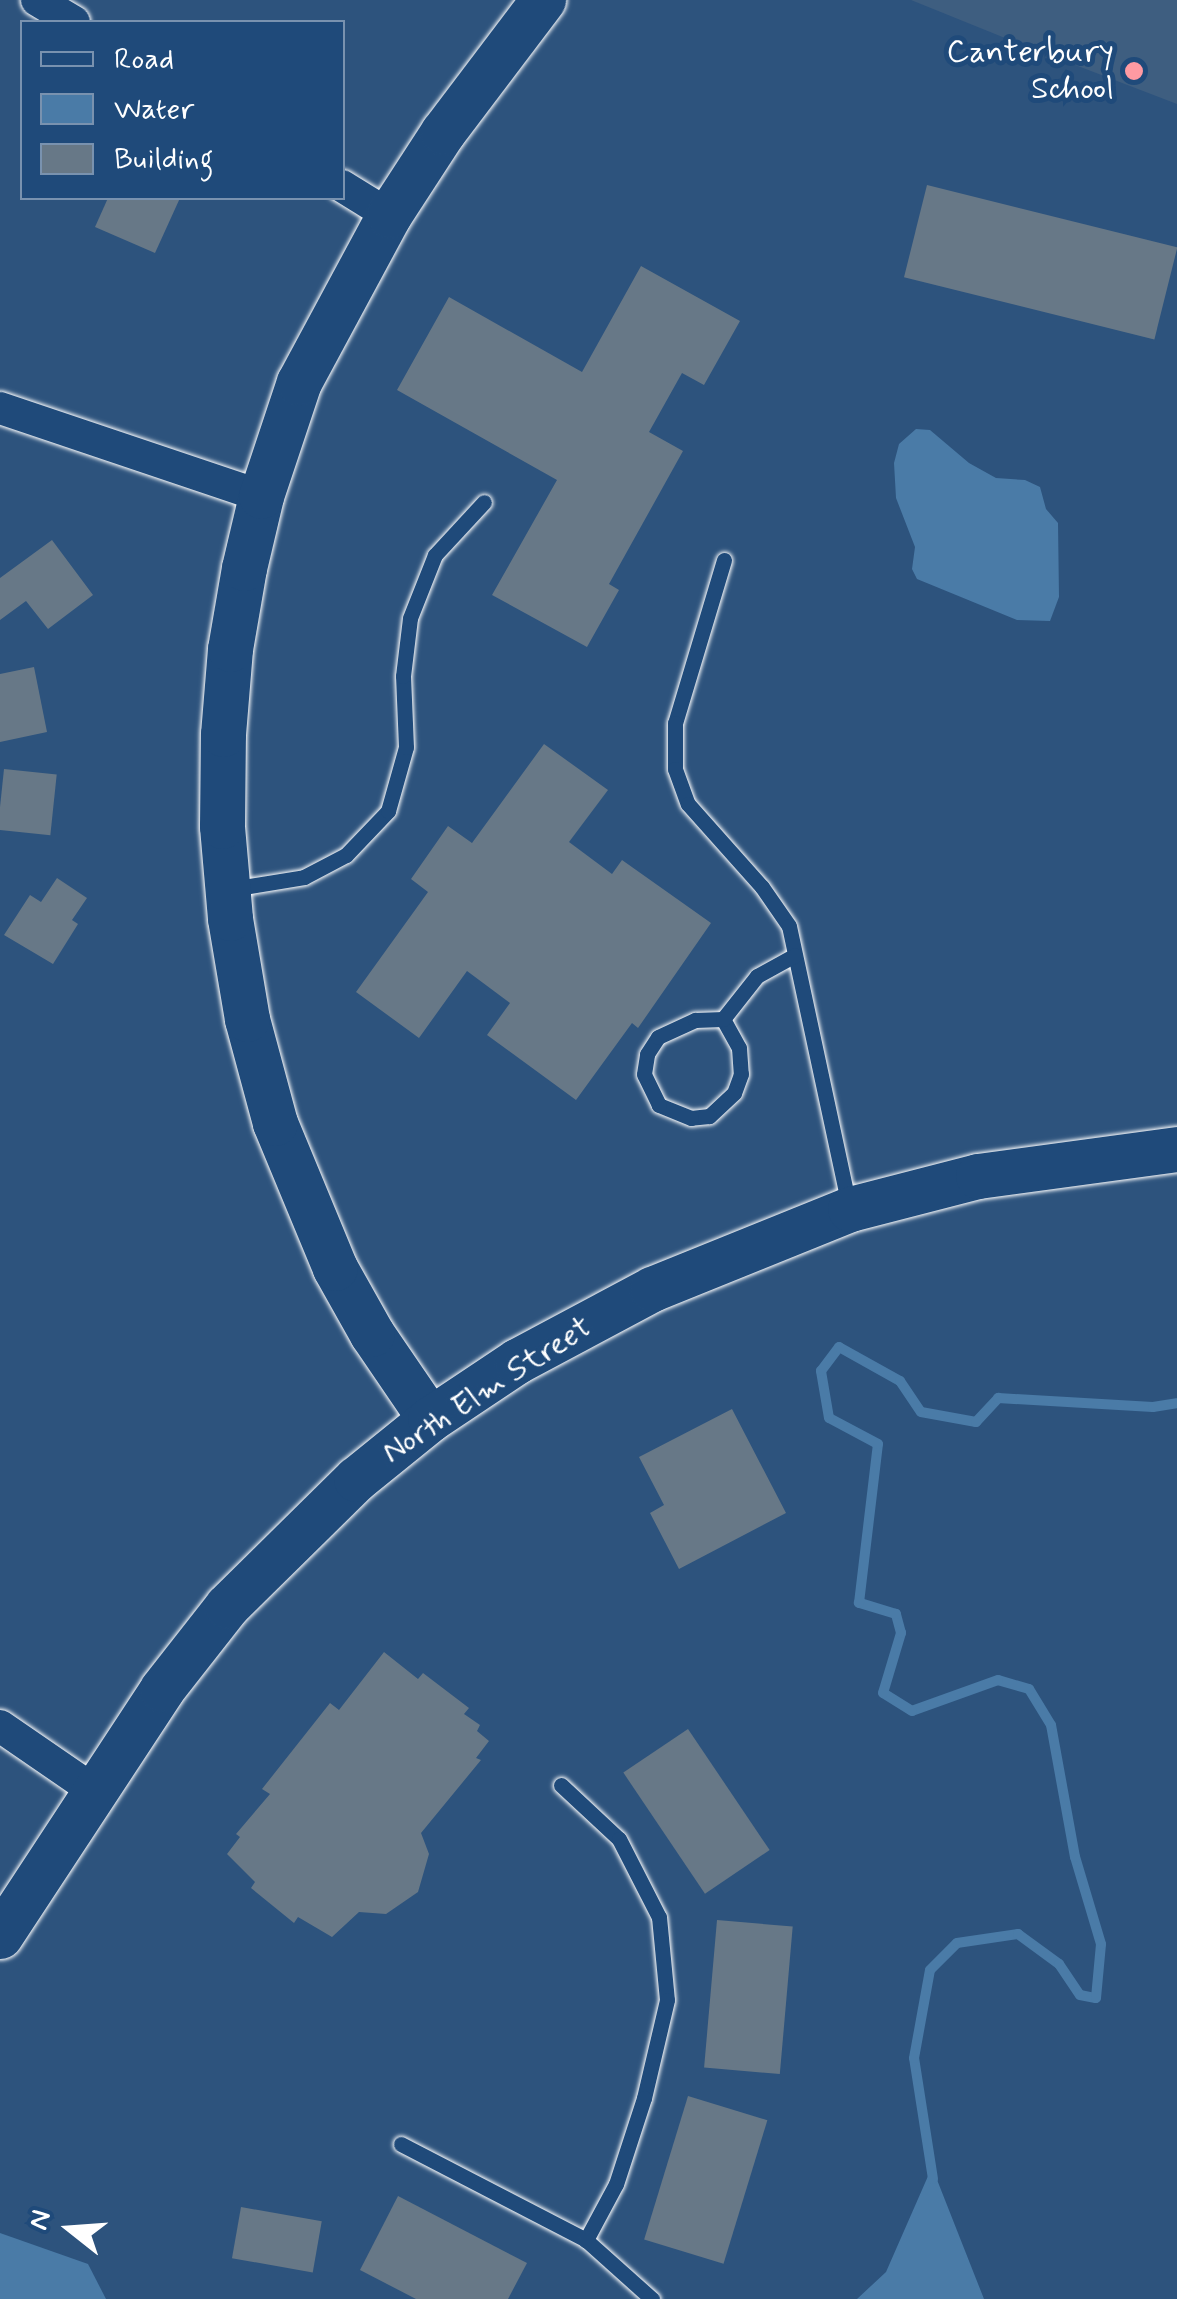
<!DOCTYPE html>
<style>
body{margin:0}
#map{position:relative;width:1177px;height:2299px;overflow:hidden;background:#2d537d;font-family:Mynerve,sans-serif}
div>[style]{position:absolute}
.built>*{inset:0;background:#3e5e80}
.water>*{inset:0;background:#4a7ba7}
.stream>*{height:10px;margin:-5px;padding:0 5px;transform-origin:5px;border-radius:5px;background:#4a7ba7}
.building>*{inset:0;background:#677887;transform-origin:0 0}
.roads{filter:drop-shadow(0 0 2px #fff) drop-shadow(0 0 2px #fff)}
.lane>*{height:15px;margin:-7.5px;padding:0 7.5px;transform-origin:7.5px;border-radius:7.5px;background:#1f4a7a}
.street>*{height:32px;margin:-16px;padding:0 16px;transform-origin:16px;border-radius:16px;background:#1f4a7a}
.secondary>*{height:45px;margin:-22.5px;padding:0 22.5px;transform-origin:22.5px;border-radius:22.5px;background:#1f4a7a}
.dots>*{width:28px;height:28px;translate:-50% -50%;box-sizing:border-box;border:5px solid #1f4a7a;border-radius:50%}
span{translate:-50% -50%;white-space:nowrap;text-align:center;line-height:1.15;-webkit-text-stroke:10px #1f4a7a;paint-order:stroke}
.poi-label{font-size:32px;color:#fff}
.right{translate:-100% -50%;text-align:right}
.street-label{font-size:32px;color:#fff}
.legend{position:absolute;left:20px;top:20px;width:325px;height:180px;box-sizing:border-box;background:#1f4a7a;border:2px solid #7992af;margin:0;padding:12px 18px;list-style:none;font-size:30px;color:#fff}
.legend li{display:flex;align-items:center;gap:20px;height:50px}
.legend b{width:50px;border:2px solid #7992af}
.north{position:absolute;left:20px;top:2179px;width:100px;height:100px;-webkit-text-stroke:8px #1f4a7a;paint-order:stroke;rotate:287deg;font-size:28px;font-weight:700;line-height:40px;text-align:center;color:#fff}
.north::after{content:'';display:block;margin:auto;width:35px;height:45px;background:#fff;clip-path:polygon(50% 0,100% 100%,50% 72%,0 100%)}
</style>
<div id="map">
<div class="built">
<div style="clip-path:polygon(911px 0,1177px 0,1177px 104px,1005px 38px)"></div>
</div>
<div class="water">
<div style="clip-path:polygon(916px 429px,930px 430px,969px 463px,996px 478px,1025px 480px,1040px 487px,1046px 509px,1058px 523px,1059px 597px,1050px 621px,1017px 620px,917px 579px,912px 569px,915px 547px,896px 498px,894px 463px,899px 444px)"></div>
<div style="clip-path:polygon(932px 2167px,984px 2299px,857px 2299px,886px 2272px)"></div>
<div style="clip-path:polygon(0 2233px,88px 2264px,106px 2299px,0 2299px)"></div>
</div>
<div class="stream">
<div style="left:933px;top:2179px;width:122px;rotate:-98.9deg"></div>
<div style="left:914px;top:2058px;width:89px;rotate:-79.7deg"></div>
<div style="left:930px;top:1970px;width:38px;rotate:-45deg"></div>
<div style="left:957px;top:1943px;width:62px;rotate:-8.4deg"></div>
<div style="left:1018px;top:1934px;width:51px;rotate:36.2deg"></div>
<div style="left:1059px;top:1964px;width:37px;rotate:56deg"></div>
<div style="left:1080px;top:1995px;width:16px;rotate:11deg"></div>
<div style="left:1096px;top:1998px;width:54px;rotate:-84.7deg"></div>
<div style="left:1101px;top:1944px;width:91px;rotate:-106.6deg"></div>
<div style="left:1075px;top:1857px;width:134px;rotate:-100.3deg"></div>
<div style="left:1051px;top:1725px;width:42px;rotate:-121.4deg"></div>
<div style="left:1029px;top:1689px;width:32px;rotate:-164deg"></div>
<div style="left:998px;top:1680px;width:91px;rotate:160.2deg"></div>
<div style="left:912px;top:1711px;width:34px;rotate:-148deg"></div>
<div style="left:883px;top:1693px;width:63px;rotate:-73.3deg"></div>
<div style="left:901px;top:1633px;width:20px;rotate:-105deg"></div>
<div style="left:896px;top:1614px;width:39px;rotate:-163deg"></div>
<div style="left:859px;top:1603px;width:160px;rotate:-83.2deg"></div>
<div style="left:878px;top:1444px;width:55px;rotate:-152deg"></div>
<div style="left:829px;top:1418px;width:48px;rotate:-99.7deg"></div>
<div style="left:821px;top:1371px;width:30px;rotate:-53deg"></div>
<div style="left:839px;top:1347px;width:70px;rotate:29.1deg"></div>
<div style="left:900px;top:1381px;width:37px;rotate:56deg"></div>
<div style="left:921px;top:1412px;width:56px;rotate:10.3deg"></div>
<div style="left:976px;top:1422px;width:33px;rotate:-47deg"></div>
<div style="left:998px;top:1398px;width:155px;rotate:3.3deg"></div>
<div style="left:1153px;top:1407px;width:24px;rotate:-9deg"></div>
</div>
<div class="building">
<div style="left:927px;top:185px;width:258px;height:95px;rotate:14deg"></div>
<div style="clip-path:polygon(108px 198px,180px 198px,155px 253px,95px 227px)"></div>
<div style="clip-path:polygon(641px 266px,740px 321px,704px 385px,682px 373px,649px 432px,683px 451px,609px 584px,619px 590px,587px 647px,492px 595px,557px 480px,397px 390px,449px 297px,582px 372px)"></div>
<div style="clip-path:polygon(52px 540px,93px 595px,48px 629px,26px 601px,0 620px,0 578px)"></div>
<div style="clip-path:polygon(34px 667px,47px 732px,0 742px,0 674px)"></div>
<div style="clip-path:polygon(544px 744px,608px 790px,569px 842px,612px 874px,622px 860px,711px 923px,638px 1028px,632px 1023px,576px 1100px,487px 1035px,510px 1003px,467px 971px,419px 1038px,356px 992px,428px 892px,411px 879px,448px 826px,472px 843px)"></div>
<div style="left:4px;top:769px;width:53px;height:61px;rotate:6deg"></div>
<div style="clip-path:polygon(57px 878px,87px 898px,72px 920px,78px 924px,53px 964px,4px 935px,30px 895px,41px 902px)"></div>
<div style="clip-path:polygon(732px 1409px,786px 1513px,679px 1569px,650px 1513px,664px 1505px,639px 1457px)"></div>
<div style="clip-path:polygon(384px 1652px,418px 1679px,423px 1673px,469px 1708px,464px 1714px,480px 1725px,477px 1731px,489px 1741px,476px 1758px,481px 1760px,421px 1833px,429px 1854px,418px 1892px,386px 1914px,359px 1912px,332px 1937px,298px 1917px,294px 1923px,251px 1888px,255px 1882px,227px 1854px,240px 1837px,236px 1834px,270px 1794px,262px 1789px,330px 1703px,339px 1710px)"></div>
<div style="left:688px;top:1729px;width:146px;height:78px;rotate:56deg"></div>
<div style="left:717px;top:1920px;width:76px;height:148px;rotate:5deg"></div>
<div style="left:688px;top:2096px;width:83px;height:150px;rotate:17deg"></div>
<div style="clip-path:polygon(398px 2196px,527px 2263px,508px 2299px,416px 2299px,360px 2270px)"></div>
<div style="left:241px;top:2207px;width:82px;height:52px;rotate:10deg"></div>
</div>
<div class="roads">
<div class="lane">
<div style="left:724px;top:560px;width:170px;rotate:106.7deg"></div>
<div style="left:675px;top:723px;width:46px;rotate:90deg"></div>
<div style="left:675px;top:769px;width:37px;rotate:70deg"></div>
<div style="left:688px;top:804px;width:111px;rotate:48.3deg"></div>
<div style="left:762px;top:887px;width:47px;rotate:55.3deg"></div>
<div style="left:789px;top:926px;width:285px;rotate:77.9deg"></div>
<div style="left:231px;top:889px;width:74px;rotate:-9.3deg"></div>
<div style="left:304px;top:877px;width:47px;rotate:-27.6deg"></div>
<div style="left:346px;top:855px;width:61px;rotate:-46.3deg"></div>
<div style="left:388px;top:811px;width:66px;rotate:-74.3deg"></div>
<div style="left:406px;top:747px;width:71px;rotate:-92.4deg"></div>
<div style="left:403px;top:676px;width:58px;rotate:-83.1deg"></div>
<div style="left:410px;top:618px;width:68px;rotate:-68.4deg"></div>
<div style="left:435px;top:555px;width:72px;rotate:-47.2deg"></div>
<div style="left:723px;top:1019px;width:33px;rotate:61deg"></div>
<div style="left:739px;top:1048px;width:26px;rotate:86deg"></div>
<div style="left:741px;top:1074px;width:20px;rotate:110deg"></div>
<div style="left:734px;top:1093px;width:34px;rotate:137deg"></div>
<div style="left:709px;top:1116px;width:18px;rotate:174deg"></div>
<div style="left:691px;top:1118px;width:35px;rotate:-158deg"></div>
<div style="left:659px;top:1105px;width:34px;rotate:-116deg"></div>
<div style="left:644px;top:1074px;width:20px;rotate:-81deg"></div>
<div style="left:647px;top:1054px;width:20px;rotate:-57deg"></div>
<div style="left:658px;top:1037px;width:41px;rotate:-24.7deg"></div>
<div style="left:695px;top:1020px;width:28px;rotate:-2deg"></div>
<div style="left:723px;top:1019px;width:55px;rotate:-51.7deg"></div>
<div style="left:757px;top:976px;width:43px;rotate:-28.9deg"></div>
<div style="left:561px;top:1785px;width:79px;rotate:43deg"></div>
<div style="left:619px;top:1839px;width:88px;rotate:62.9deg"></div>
<div style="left:659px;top:1917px;width:83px;rotate:84.5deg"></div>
<div style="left:667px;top:2000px;width:101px;rotate:103.2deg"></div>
<div style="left:644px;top:2098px;width:90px;rotate:108deg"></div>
<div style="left:616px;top:2184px;width:64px;rotate:118.2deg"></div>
<div style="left:401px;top:2144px;width:208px;rotate:27.4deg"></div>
<div style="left:586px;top:2240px;width:89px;rotate:41.8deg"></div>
</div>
<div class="street">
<div style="left:37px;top:0;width:43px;rotate:30.7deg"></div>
<div style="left:342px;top:186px;width:55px;rotate:31.7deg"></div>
<div style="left:0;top:408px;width:275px;rotate:18.6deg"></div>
<div style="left:0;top:1726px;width:113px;rotate:34.5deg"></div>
</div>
<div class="secondary">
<div style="left:430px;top:1419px;width:103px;rotate:-124.3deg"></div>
<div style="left:372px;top:1334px;width:76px;rotate:-119.3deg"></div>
<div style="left:335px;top:1268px;width:157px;rotate:-112.5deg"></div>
<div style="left:275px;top:1123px;width:108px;rotate:-105.1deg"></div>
<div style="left:247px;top:1019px;width:102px;rotate:-99.6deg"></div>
<div style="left:230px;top:918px;width:92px;rotate:-95deg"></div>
<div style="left:222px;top:826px;width:92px;rotate:-89.4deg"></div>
<div style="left:223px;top:734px;width:85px;rotate:-85.3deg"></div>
<div style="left:230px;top:649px;width:82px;rotate:-80.2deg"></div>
<div style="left:244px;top:568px;width:74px;rotate:-76.7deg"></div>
<div style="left:261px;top:496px;width:120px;rotate:-71.6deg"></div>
<div style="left:299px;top:382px;width:190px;rotate:-61.7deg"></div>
<div style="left:389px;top:215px;width:99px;rotate:-57deg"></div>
<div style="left:443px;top:132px;width:166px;rotate:-52.9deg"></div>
<div style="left:0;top:1936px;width:295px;rotate:-56.7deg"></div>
<div style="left:162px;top:1689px;width:105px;rotate:-51.9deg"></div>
<div style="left:227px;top:1606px;width:181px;rotate:-44.6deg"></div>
<div style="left:356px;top:1479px;width:95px;rotate:-39deg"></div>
<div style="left:430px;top:1419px;width:105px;rotate:-33.7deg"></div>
<div style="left:517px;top:1361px;width:153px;rotate:-28.1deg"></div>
<div style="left:652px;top:1289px;width:214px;rotate:-22deg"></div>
<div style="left:850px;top:1209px;width:132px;rotate:-14.5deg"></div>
<div style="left:978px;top:1176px;width:201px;rotate:-7.7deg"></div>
</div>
</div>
<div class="dots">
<div style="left:1134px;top:71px;background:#ff9aa2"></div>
</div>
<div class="poi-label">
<span class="right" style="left:1114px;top:71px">Canterbury<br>School</span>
</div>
<div class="street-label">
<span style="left:487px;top:1390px;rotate:-33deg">North Elm Street</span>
</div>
<ul class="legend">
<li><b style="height:12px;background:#1f4a7a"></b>Road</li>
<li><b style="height:28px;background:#4a7ba7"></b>Water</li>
<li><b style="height:28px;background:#677887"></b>Building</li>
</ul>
<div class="north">N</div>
</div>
